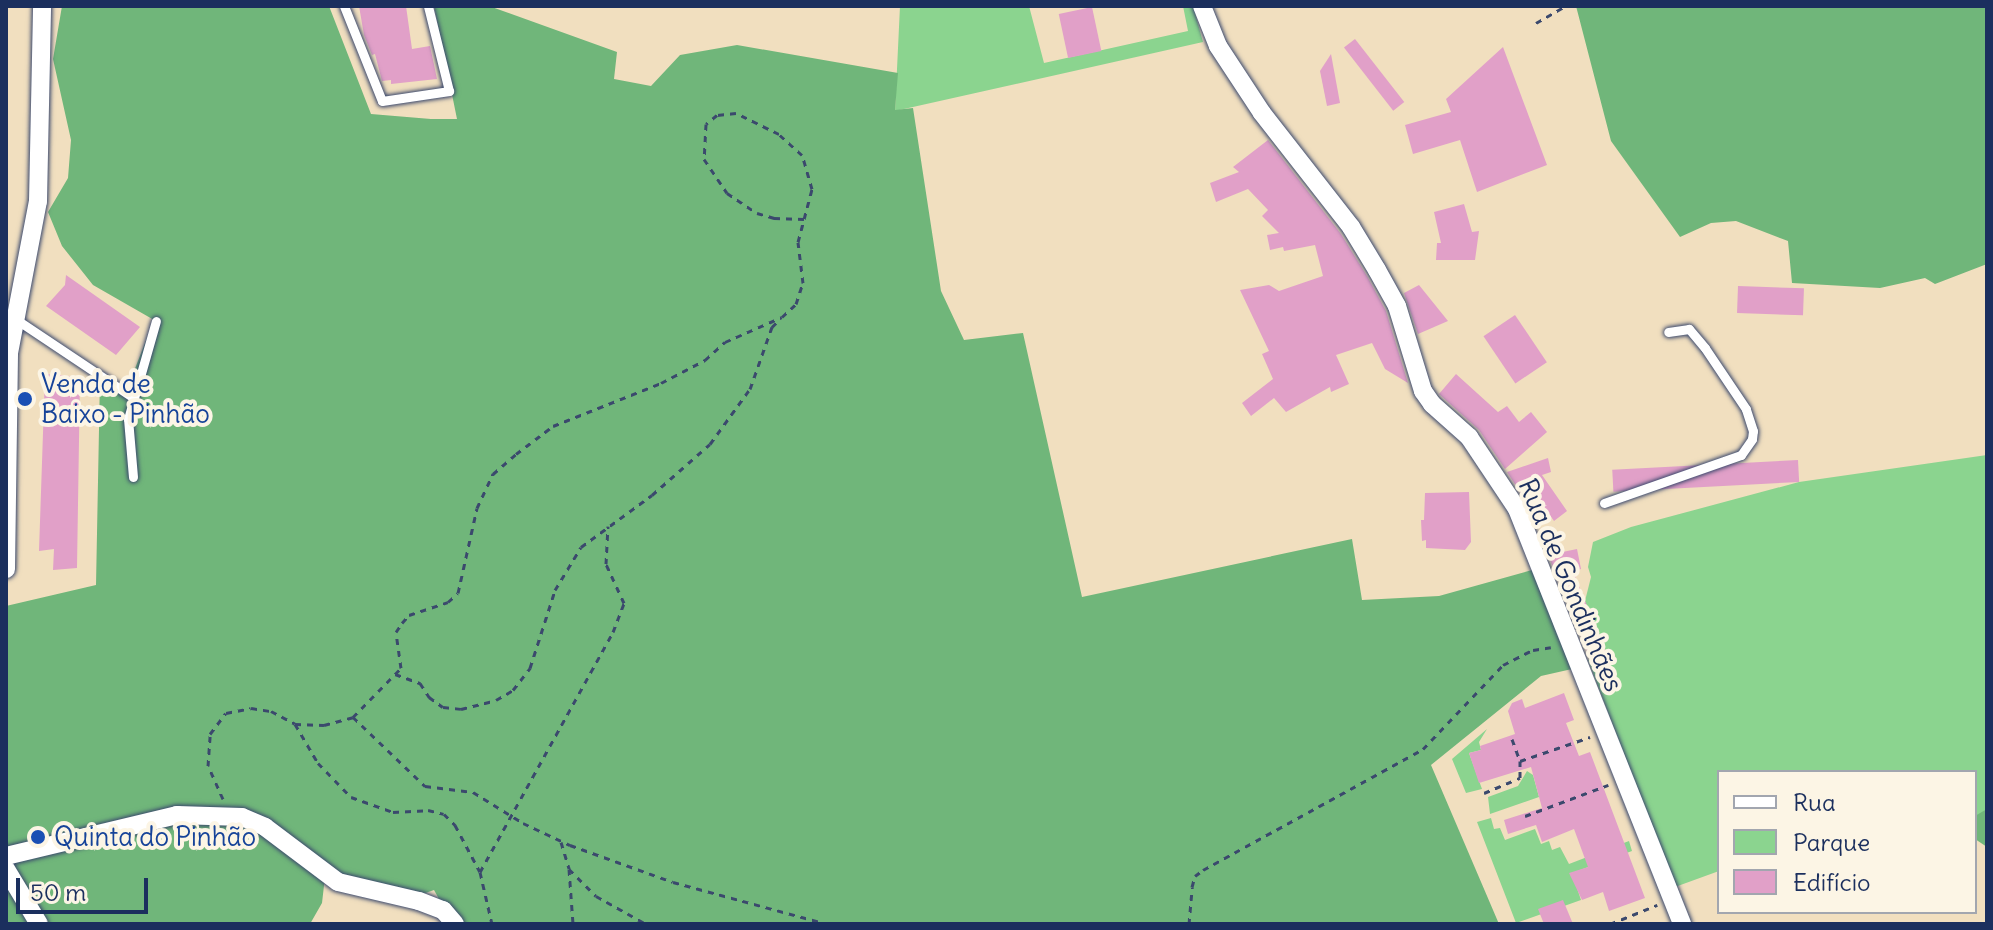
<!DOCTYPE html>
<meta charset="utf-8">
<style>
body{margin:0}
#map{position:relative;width:1993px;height:930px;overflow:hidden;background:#f1dfbf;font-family:Delius,sans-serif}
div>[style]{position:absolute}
.green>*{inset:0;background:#8bd48f}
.forest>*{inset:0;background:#70b67a}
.building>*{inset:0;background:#e1a0c8;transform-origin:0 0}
.path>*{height:3px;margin-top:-1.5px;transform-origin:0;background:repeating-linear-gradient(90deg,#3b496d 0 6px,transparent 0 12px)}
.roads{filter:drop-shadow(0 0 2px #3b496d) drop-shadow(0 0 2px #3b496d)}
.service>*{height:9px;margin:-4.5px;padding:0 4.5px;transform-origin:4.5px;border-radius:4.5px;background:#fff}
.minor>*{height:18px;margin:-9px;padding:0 9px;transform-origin:9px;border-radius:9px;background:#fff}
.dots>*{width:22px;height:22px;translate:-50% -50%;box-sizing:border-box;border:4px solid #fcf5e5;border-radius:50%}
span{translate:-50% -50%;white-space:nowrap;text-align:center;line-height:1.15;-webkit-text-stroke:8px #fcf5e5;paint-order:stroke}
.transit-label{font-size:26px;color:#164399}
.left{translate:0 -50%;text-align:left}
.street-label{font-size:26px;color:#1b2f5e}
.frame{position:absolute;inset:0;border:8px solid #1b2f5e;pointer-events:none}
.legend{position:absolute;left:1717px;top:770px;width:260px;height:144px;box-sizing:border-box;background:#fcf5e5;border:2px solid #a2a6af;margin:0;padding:10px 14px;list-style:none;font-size:24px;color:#1b2f5e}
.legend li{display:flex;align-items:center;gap:16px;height:40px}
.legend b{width:40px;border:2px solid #a2a6af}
.scale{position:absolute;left:16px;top:878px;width:132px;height:36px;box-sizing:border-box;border:4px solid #1b2f5e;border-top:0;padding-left:10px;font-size:24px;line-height:28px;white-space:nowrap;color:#1b2f5e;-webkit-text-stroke:6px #fcf5e5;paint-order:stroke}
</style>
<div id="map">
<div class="green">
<div style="clip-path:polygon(900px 6px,1029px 6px,1044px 63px,1188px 31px,1183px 6px,1193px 6px,1203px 42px,895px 111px)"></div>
<div style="clip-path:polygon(1987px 455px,1987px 821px,1975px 826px,1975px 772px,1719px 772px,1719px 871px,1675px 887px,1588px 660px,1606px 653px,1585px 601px,1591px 577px,1588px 567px,1593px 542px,1631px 527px,1799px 482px)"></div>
<div style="clip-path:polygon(1487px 729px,1479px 742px,1481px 750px,1469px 753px,1482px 789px,1466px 793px,1452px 759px)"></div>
<div style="clip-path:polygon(1527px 771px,1533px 775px,1539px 797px,1490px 814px,1488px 797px,1518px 786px)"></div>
<div style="clip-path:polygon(1491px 818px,1494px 829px,1500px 828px,1505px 840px,1535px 829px,1541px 844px,1549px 841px,1552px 850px,1560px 847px,1569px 864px,1629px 841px,1632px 851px,1572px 873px,1581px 900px,1516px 923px,1477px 822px)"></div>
</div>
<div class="forest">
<div style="clip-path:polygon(62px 6px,329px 6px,371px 114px,431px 119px,457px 119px,434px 6px,489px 6px,617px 52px,614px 79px,651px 86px,680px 55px,737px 45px,898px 73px,895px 110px,913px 108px,941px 291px,964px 340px,1023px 333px,1082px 597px,1352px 539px,1362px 600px,1439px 596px,1532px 570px,1572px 669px,1541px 676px,1431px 765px,1499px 924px,453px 924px,434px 890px,417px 896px,325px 877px,322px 903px,310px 924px,6px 924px,6px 606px,96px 585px,100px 377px,127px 389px,154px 320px,93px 285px,62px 246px,48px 212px,68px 178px,71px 140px,53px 59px)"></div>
<div style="clip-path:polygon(1576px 6px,1987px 6px,1987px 264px,1935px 284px,1925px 278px,1880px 288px,1792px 283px,1788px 241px,1736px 221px,1711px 223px,1680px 237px,1611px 141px)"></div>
<div style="clip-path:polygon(1987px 809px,1987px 847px,1975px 839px,1975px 816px)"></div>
</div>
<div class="building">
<div style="clip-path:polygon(359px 6px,406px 6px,412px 49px,430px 46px,437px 79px,391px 84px,391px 80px,382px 81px,375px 54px,372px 55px,364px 35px)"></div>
<div style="left:1092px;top:7px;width:45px;height:34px;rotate:78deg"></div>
<div style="left:1355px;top:39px;width:80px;height:14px;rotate:52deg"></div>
<div style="clip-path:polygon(1503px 47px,1547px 165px,1477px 192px,1460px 140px,1413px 154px,1405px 125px,1451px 112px,1446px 99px)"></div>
<div style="clip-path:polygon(1331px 54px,1340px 103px,1327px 106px,1320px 71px)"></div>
<div style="clip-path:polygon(1268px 140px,1341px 234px,1367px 276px,1386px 311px,1408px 383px,1385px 369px,1372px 343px,1336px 355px,1349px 384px,1331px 392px,1330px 387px,1286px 412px,1274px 398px,1251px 416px,1242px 403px,1273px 379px,1262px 354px,1269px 351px,1240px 290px,1269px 285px,1279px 291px,1323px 276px,1315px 245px,1284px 251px,1283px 247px,1270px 250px,1267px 235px,1279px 233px,1262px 216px,1268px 210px,1248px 189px,1216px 202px,1210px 183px,1239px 172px,1233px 167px)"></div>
<div style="clip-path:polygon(1464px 204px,1472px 232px,1479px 231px,1475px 260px,1436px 260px,1437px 243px,1441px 243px,1434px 212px)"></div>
<div style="clip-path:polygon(66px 275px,140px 327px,116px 355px,46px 306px,65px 285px)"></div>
<div style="clip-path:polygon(1419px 285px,1448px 321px,1418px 334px,1404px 293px)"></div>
<div style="left:1738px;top:286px;width:66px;height:27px;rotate:2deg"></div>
<div style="left:1515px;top:315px;width:57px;height:38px;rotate:56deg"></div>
<div style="clip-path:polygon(45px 374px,80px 377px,77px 568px,53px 570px,54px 549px,39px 551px)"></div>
<div style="clip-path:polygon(1456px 374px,1498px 412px,1507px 406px,1519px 422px,1531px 412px,1547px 432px,1505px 469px,1479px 430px,1439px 394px)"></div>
<div style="clip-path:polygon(1548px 458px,1551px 472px,1542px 475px,1567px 511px,1554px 521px,1532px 490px,1522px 495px,1507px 472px)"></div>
<div style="left:1798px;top:460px;width:22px;height:186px;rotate:87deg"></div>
<div style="clip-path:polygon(1469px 492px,1471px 542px,1465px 550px,1426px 548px,1426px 540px,1422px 541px,1421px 520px,1424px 520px,1425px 493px)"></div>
<div style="clip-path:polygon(1577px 549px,1581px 569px,1573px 571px,1606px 653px,1590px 659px,1548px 555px)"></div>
<div style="clip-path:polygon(1564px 693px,1574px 720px,1566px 723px,1579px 756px,1590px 752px,1645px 898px,1609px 911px,1603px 892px,1582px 900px,1569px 873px,1588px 867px,1574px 829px,1542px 842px,1536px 825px,1508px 834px,1504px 820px,1542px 808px,1531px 767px,1479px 783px,1469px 753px,1481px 750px,1480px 746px,1515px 734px,1508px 711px,1512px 703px,1522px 699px,1525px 708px)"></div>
<div style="clip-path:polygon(1563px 900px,1573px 924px,1544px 924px,1538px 909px)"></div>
</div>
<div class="path">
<div style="left:1536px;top:23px;width:34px;rotate:-30deg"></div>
<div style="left:395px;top:674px;width:27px;rotate:20deg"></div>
<div style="left:420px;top:683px;width:17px;rotate:57deg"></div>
<div style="left:429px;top:697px;width:17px;rotate:36deg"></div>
<div style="left:443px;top:707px;width:18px;rotate:6deg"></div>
<div style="left:461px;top:709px;width:36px;rotate:-14deg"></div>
<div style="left:496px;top:700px;width:20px;rotate:-30deg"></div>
<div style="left:513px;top:690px;width:28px;rotate:-52deg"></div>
<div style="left:530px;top:668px;width:82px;rotate:-72.2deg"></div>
<div style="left:555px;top:590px;width:50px;rotate:-58.8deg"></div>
<div style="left:581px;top:547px;width:88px;rotate:-36.2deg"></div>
<div style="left:652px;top:495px;width:77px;rotate:-41.3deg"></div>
<div style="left:710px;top:444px;width:68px;rotate:-54deg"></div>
<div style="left:750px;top:389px;width:66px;rotate:-70.5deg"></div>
<div style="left:772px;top:327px;width:11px;rotate:-45deg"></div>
<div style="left:353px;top:717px;width:100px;rotate:43.8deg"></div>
<div style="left:425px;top:786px;width:48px;rotate:7.1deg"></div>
<div style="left:473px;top:792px;width:59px;rotate:31.8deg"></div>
<div style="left:523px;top:823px;width:52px;rotate:25.1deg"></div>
<div style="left:570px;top:845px;width:109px;rotate:19.8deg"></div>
<div style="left:673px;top:882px;width:161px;rotate:15.2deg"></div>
<div style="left:295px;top:724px;width:45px;rotate:59.5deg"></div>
<div style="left:318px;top:763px;width:47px;rotate:45.9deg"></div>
<div style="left:351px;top:797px;width:45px;rotate:19.7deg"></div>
<div style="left:393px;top:812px;width:35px;rotate:-3deg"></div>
<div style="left:428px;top:810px;width:16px;rotate:14deg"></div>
<div style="left:444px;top:814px;width:16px;rotate:45deg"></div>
<div style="left:455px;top:825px;width:53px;rotate:62deg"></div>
<div style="left:480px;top:872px;width:53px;rotate:77deg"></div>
<div style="left:1512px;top:739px;width:23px;rotate:70deg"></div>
<div style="left:1484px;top:793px;width:39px;rotate:-23deg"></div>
<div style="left:1520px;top:778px;width:17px;rotate:-90deg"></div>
<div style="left:1520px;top:761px;width:74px;rotate:-18.9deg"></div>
<div style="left:223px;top:799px;width:36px;rotate:-114deg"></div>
<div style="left:208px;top:766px;width:32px;rotate:-86deg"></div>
<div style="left:210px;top:734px;width:26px;rotate:-53deg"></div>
<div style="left:226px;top:713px;width:25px;rotate:-11deg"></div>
<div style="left:251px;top:708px;width:20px;rotate:9deg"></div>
<div style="left:271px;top:711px;width:27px;rotate:28deg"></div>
<div style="left:295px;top:724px;width:29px;rotate:2deg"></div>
<div style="left:324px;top:725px;width:30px;rotate:-15deg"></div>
<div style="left:353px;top:717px;width:69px;rotate:-45.6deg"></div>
<div style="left:401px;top:668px;width:36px;rotate:-98deg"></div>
<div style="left:396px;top:632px;width:11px;rotate:-56deg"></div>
<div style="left:402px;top:623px;width:11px;rotate:-49deg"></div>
<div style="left:409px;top:615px;width:41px;rotate:-18.4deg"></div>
<div style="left:448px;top:602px;width:13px;rotate:-42deg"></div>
<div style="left:458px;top:593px;width:87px;rotate:-77.4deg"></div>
<div style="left:477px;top:508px;width:38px;rotate:-65deg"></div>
<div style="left:493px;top:474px;width:30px;rotate:-41deg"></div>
<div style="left:516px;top:454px;width:46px;rotate:-37.1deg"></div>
<div style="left:553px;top:426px;width:116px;rotate:-21.7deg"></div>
<div style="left:661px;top:383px;width:50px;rotate:-27.6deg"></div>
<div style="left:705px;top:360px;width:27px;rotate:-42deg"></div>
<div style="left:725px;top:342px;width:62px;rotate:-23.7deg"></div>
<div style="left:782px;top:317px;width:19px;rotate:-43deg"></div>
<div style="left:796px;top:304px;width:22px;rotate:-72deg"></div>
<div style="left:803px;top:283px;width:41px;rotate:-97deg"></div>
<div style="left:798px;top:242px;width:55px;rotate:-75.2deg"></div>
<div style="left:812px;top:189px;width:35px;rotate:-106deg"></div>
<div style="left:802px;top:155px;width:31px;rotate:-138deg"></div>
<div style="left:779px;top:134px;width:48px;rotate:-154deg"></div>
<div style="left:736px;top:113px;width:19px;rotate:174deg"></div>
<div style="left:717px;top:115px;width:14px;rotate:141deg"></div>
<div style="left:706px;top:124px;width:35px;rotate:93deg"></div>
<div style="left:704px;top:159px;width:41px;rotate:55.9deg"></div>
<div style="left:727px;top:193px;width:36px;rotate:34deg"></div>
<div style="left:757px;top:213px;width:18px;rotate:16deg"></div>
<div style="left:774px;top:218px;width:30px;rotate:2deg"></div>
<div style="left:1525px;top:816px;width:89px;rotate:-20.5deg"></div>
<div style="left:561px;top:842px;width:28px;rotate:73deg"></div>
<div style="left:569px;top:869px;width:55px;rotate:85.8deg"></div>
<div style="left:569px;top:869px;width:38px;rotate:45deg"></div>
<div style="left:596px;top:896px;width:57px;rotate:29.2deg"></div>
<div style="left:480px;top:872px;width:274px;rotate:-61deg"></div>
<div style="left:613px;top:632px;width:31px;rotate:-69deg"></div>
<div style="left:624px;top:603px;width:43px;rotate:-114.8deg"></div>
<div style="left:606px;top:564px;width:38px;rotate:-87deg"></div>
<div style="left:1189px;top:924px;width:37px;rotate:-85deg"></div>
<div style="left:1192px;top:887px;width:11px;rotate:-75deg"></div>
<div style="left:1195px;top:876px;width:10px;rotate:-37deg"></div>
<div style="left:1203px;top:870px;width:251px;rotate:-28.8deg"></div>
<div style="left:1423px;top:749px;width:116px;rotate:-46.4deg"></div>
<div style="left:1503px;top:665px;width:34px;rotate:-27deg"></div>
<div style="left:1533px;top:650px;width:18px;rotate:-9deg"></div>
<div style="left:1610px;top:924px;width:51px;rotate:-22deg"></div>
</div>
<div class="roads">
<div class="service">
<div style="left:344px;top:6px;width:102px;rotate:68.2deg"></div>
<div style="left:382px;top:101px;width:68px;rotate:-8.5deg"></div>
<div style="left:449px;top:91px;width:88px;rotate:-103.9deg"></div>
<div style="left:14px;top:318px;width:144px;rotate:33.7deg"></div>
<div style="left:134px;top:398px;width:80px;rotate:-74.1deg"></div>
<div style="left:133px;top:477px;width:58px;rotate:-94.9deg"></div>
<div style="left:128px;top:419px;width:22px;rotate:-74deg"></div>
<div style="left:1604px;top:503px;width:145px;rotate:-19.3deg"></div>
<div style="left:1741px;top:455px;width:19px;rotate:-55deg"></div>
<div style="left:1752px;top:439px;width:8px;rotate:-83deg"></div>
<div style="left:1753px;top:431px;width:23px;rotate:-108deg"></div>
<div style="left:1746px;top:409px;width:73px;rotate:-123.9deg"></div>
<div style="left:1705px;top:348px;width:25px;rotate:-130deg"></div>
<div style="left:1689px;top:329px;width:21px;rotate:172deg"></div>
</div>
<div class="minor">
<div style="left:1202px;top:6px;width:43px;rotate:68.2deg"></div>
<div style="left:1218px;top:46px;width:80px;rotate:56.7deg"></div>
<div style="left:1262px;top:113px;width:145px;rotate:52deg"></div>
<div style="left:1351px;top:227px;width:50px;rotate:58.8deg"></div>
<div style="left:1377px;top:270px;width:41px;rotate:60.9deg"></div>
<div style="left:1397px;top:306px;width:89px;rotate:73deg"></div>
<div style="left:1423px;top:391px;width:16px;rotate:55deg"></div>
<div style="left:1432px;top:404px;width:50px;rotate:41.7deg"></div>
<div style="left:1469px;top:437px;width:87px;rotate:56.3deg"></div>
<div style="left:1517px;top:509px;width:447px;rotate:68.3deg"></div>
<div style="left:6px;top:569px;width:216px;rotate:-89.2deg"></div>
<div style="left:9px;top:353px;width:155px;rotate:-79.2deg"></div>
<div style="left:38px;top:201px;width:195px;rotate:-88.8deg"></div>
<div style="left:6px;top:856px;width:176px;rotate:-13.5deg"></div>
<div style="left:177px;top:815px;width:65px;rotate:1.8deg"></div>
<div style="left:242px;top:817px;width:25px;rotate:23deg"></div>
<div style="left:265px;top:827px;width:91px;rotate:37deg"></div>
<div style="left:338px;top:882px;width:83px;rotate:13.2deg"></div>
<div style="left:419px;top:901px;width:26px;rotate:21deg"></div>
<div style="left:443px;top:910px;width:18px;rotate:49deg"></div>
<div style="left:6px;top:869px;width:64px;rotate:59deg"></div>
</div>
</div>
<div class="dots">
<div style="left:25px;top:399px;background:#1a4fb4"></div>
<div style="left:38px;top:837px;background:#1a4fb4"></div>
</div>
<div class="transit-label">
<span class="left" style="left:41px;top:399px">Venda de<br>Baixo - Pinhão</span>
<span class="left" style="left:54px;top:837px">Quinta do Pinhão</span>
</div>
<div class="street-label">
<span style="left:1571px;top:585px;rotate:67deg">Rua de Gondinhães</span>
</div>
<div class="frame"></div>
<ul class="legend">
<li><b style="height:10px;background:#fff"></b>Rua</li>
<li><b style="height:22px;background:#8bd48f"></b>Parque</li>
<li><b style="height:22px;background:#e1a0c8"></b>Edifício</li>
</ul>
<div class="scale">50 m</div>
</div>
